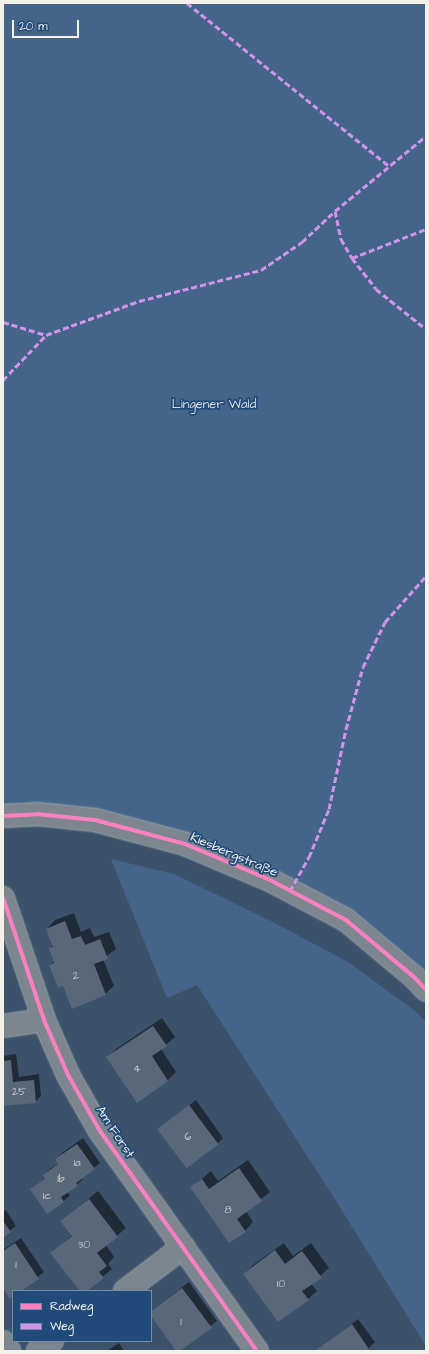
<!DOCTYPE html>
<meta charset="utf-8">
<style>
body{margin:0}
#map{position:relative;width:429px;height:1354px;overflow:hidden;background:#3c526a;font-family:"Architects Daughter",sans-serif}
div>[style]{position:absolute}
.green>*{inset:0;background:#446589}
.shadow>*{inset:0;background:#0007}
.building>*{inset:0;background:#586779;transform-origin:0 0}
.roads{filter:drop-shadow(0 0 1px #9fa8b2) drop-shadow(0 0 1px #9fa8b2)}
.street>*{height:22px;margin:-11px;padding:0 11px;transform-origin:11px;border-radius:11px;background:#7d868e}
.secondary>*{height:22px;margin:-11px;padding:0 11px;transform-origin:11px;border-radius:11px;background:#7d868e}
.quiet>*{height:3px;margin-top:-1.5px;transform-origin:0;background:repeating-linear-gradient(90deg,#d193ec 0 6px,transparent 0 9px)}
.cycleway>*{height:4px;margin:-2px;padding:0 2px;transform-origin:2px;border-radius:2px;background:#ff80c0}
span{translate:-50% -50%;white-space:nowrap;text-align:center;line-height:1.15;-webkit-text-stroke:3.5px #1f4a7a;paint-order:stroke}
.number-label{font-size:11px;color:#cdcecc}
.number-label span{-webkit-text-stroke-width:0}
.park-label{font-size:13px;color:#dadcda}
.street-label{font-size:13px;color:#f4f1e8}
.frame{position:absolute;inset:0;border:4px solid #f4f1e8;pointer-events:none}
.legend{position:absolute;left:12px;top:1290px;width:140px;height:52px;box-sizing:border-box;background:#1f4a7a;border:1px solid #748da6;margin:0;padding:5px 7px;list-style:none;font-size:12px;color:#f4f1e8}
.legend li{display:flex;align-items:center;gap:8px;height:20px}
.legend b{width:20px;border:1px solid #748da6}
.scale{position:absolute;left:12px;top:20px;width:67px;height:18px;box-sizing:border-box;border:2px solid #f4f1e8;border-top:0;padding-left:5px;font-size:12px;line-height:14px;white-space:nowrap;color:#f4f1e8;-webkit-text-stroke:3px #1f4a7a;paint-order:stroke}
</style>
<div id="map">
<div class="green">
<div style="clip-path:polygon(3px 3px,426px 3px,426px 976px,287px 887px,39px 805px,3px 804px)"></div>
<div style="clip-path:polygon(111px 859px,174px 874px,271px 921px,348px 962px,414px 1010px,426px 1022px,426px 1346px,333px 1196px,197px 985px,167px 998px)"></div>
</div>
<div class="shadow">
<div style="clip-path:polygon(74px 913px,81px 932px,90px 928px,94px 937px,109px 932px,116px 949px,103px 959px,114px 986px,105px 994px,64px 985px,50px 965px,55px 960px,50px 949px,53px 945px,47px 929px,55px 920px)"></div>
<div style="clip-path:polygon(162px 1018px,175px 1037px,161px 1049px,176px 1072px,168px 1080px,137px 1101px,107px 1058px,116px 1049px)"></div>
<div style="clip-path:polygon(16px 1054px,19px 1077px,39px 1074px,41px 1096px,35px 1102px,3px 1105px,3px 1056px)"></div>
<div style="clip-path:polygon(196px 1100px,223px 1138px,217px 1144px,158px 1129px)"></div>
<div style="clip-path:polygon(83px 1138px,100px 1163px,82px 1177px,83px 1179px,77px 1185px,67px 1192px,70px 1195px,64px 1201px,47px 1212px,32px 1189px,46px 1178px,44px 1175px,50px 1169px,59px 1163px,56px 1159px,62px 1153px)"></div>
<div style="clip-path:polygon(248px 1160px,270px 1192px,246px 1211px,253px 1222px,245px 1231px,192px 1187px,211px 1171px,218px 1181px)"></div>
<div style="clip-path:polygon(98px 1191px,126px 1228px,106px 1245px,114px 1257px,108px 1264px,112px 1269px,85px 1291px,81px 1291px,52px 1253px,72px 1235px,61px 1221px)"></div>
<div style="clip-path:polygon(6px 1210px,16px 1226px,3px 1236px,3px 1212px)"></div>
<div style="clip-path:polygon(21px 1238px,44px 1272px,19px 1291px,13px 1291px,13px 1295px,3px 1287px,3px 1250px)"></div>
<div style="clip-path:polygon(284px 1243px,293px 1256px,311px 1243px,329px 1268px,311px 1284px,317px 1291px,308px 1299px,244px 1274px,253px 1265px)"></div>
<div style="clip-path:polygon(189px 1282px,217px 1321px,178px 1351px,151px 1315px,151px 1311px)"></div>
<div style="clip-path:polygon(358px 1319px,375px 1342px,369px 1348px,364px 1351px,316px 1351px)"></div>
<div style="clip-path:polygon(119px 1343px,124px 1351px,107px 1351px)"></div>
</div>
<div class="building">
<div style="clip-path:polygon(65px 921px,72px 939px,81px 936px,85px 945px,100px 939px,108px 959px,94px 964px,106px 995px,72px 1009px,63px 986px,58px 988px,49px 965px,54px 963px,49px 948px,53px 947px,46px 929px)"></div>
<div style="clip-path:polygon(153px 1026px,167px 1046px,152px 1056px,168px 1081px,137px 1103px,106px 1057px)"></div>
<div style="clip-path:polygon(11px 1060px,13px 1082px,34px 1080px,36px 1103px,3px 1106px,3px 1061px)"></div>
<div style="left:189px;top:1105px;width:49px;height:40px;rotate:53deg"></div>
<div style="clip-path:polygon(77px 1144px,95px 1169px,76px 1183px,78px 1186px,61px 1197px,64px 1202px,47px 1214px,30px 1189px,45px 1179px,43px 1175px,58px 1164px,55px 1159px)"></div>
<div style="clip-path:polygon(239px 1168px,262px 1201px,237px 1219px,246px 1232px,229px 1243px,190px 1187px,202px 1179px,209px 1189px)"></div>
<div style="clip-path:polygon(89px 1199px,118px 1237px,97px 1253px,107px 1266px,99px 1272px,104px 1278px,87px 1291px,80px 1291px,50px 1253px,72px 1236px,60px 1221px)"></div>
<div style="clip-path:polygon(3px 1221px,11px 1232px,3px 1238px)"></div>
<div style="clip-path:polygon(15px 1243px,39px 1279px,21px 1291px,13px 1291px,13px 1296px,10px 1299px,3px 1289px,3px 1251px)"></div>
<div style="clip-path:polygon(275px 1250px,285px 1264px,302px 1251px,322px 1278px,302px 1291px,309px 1300px,278px 1322px,243px 1274px)"></div>
<div style="clip-path:polygon(182px 1288px,212px 1328px,180px 1351px,176px 1351px,151px 1316px,151px 1311px)"></div>
<div style="clip-path:polygon(352px 1324px,369px 1349px,366px 1351px,315px 1351px)"></div>
</div>
<div class="roads">
<div class="street">
<div style="left:3px;top:898px;width:129px;rotate:71.4deg"></div>
<div style="left:44px;top:1020px;width:60px;rotate:66.4deg"></div>
<div style="left:68px;top:1075px;width:64px;rotate:60.3deg"></div>
<div style="left:100px;top:1131px;width:270px;rotate:54.5deg"></div>
<div style="left:3px;top:1026px;width:41px;rotate:-8.3deg"></div>
<div style="left:125px;top:1291px;width:73px;rotate:-37.2deg"></div>
<div style="left:3px;top:1342px;width:11px;rotate:56deg"></div>
<div style="left:38px;top:1351px;width:17px;rotate:-36deg"></div>
</div>
<div class="secondary">
<div style="left:3px;top:816px;width:34px;rotate:-3deg"></div>
<div style="left:37px;top:814px;width:58px;rotate:5.9deg"></div>
<div style="left:95px;top:820px;width:93px;rotate:14.9deg"></div>
<div style="left:185px;top:844px;width:90px;rotate:22.9deg"></div>
<div style="left:268px;top:879px;width:88px;rotate:27.7deg"></div>
<div style="left:346px;top:920px;width:90px;rotate:40deg"></div>
<div style="left:415px;top:978px;width:16px;rotate:47deg"></div>
</div>
</div>
<div class="quiet">
<div style="left:187px;top:3px;width:260px;rotate:38.9deg"></div>
<div style="left:335px;top:211px;width:29px;rotate:78deg"></div>
<div style="left:341px;top:239px;width:22px;rotate:60deg"></div>
<div style="left:352px;top:258px;width:39px;rotate:52deg"></div>
<div style="left:376px;top:289px;width:64px;rotate:38.7deg"></div>
<div style="left:352px;top:258px;width:79px;rotate:-21.4deg"></div>
<div style="left:3px;top:322px;width:45px;rotate:16.8deg"></div>
<div style="left:3px;top:380px;width:62px;rotate:-46.3deg"></div>
<div style="left:46px;top:335px;width:99px;rotate:-20.1deg"></div>
<div style="left:139px;top:301px;width:126px;rotate:-14.3deg"></div>
<div style="left:261px;top:270px;width:50px;rotate:-34.3deg"></div>
<div style="left:302px;top:242px;width:45px;rotate:-43.2deg"></div>
<div style="left:335px;top:211px;width:118px;rotate:-39.5deg"></div>
<div style="left:290px;top:891px;width:39px;rotate:-61deg"></div>
<div style="left:309px;top:857px;width:52px;rotate:-67.4deg"></div>
<div style="left:329px;top:809px;width:82px;rotate:-78deg"></div>
<div style="left:346px;top:729px;width:64px;rotate:-74.7deg"></div>
<div style="left:363px;top:667px;width:50px;rotate:-63.9deg"></div>
<div style="left:385px;top:622px;width:62px;rotate:-48.3deg"></div>
</div>
<div class="cycleway">
<div style="left:3px;top:816px;width:34px;rotate:-3deg"></div>
<div style="left:37px;top:814px;width:58px;rotate:5.9deg"></div>
<div style="left:95px;top:820px;width:93px;rotate:14.9deg"></div>
<div style="left:185px;top:844px;width:90px;rotate:22.9deg"></div>
<div style="left:268px;top:879px;width:88px;rotate:27.7deg"></div>
<div style="left:346px;top:920px;width:90px;rotate:40deg"></div>
<div style="left:415px;top:978px;width:16px;rotate:47deg"></div>
<div style="left:3px;top:898px;width:129px;rotate:71.4deg"></div>
<div style="left:44px;top:1020px;width:60px;rotate:66.4deg"></div>
<div style="left:68px;top:1075px;width:64px;rotate:60.3deg"></div>
<div style="left:100px;top:1131px;width:270px;rotate:54.5deg"></div>
</div>
<div class="number-label">
<span style="left:76px;top:976px">2</span>
<span style="left:137px;top:1069px">4</span>
<span style="left:19px;top:1092px">25</span>
<span style="left:188px;top:1137px">6</span>
<span style="left:77px;top:1163px">1a</span>
<span style="left:61px;top:1179px">1b</span>
<span style="left:47px;top:1196px">1c</span>
<span style="left:228px;top:1210px">8</span>
<span style="left:84px;top:1245px">30</span>
<span style="left:16px;top:1265px">1</span>
<span style="left:281px;top:1284px">10</span>
<span style="left:181px;top:1322px">1</span>
</div>
<div class="park-label">
<span style="left:214px;top:404px">Lingener Wald</span>
</div>
<div class="street-label">
<span style="left:234px;top:855px;rotate:23deg">Kiesbergstraße</span>
<span style="left:115px;top:1132px;rotate:57deg">Am Forst</span>
</div>
<div class="frame"></div>
<ul class="legend">
<li><b style="height:5px;background:#ff80c0"></b>Radweg</li>
<li><b style="height:5px;background:#d193ec"></b>Weg</li>
</ul>
<div class="scale">20 m</div>
</div>
